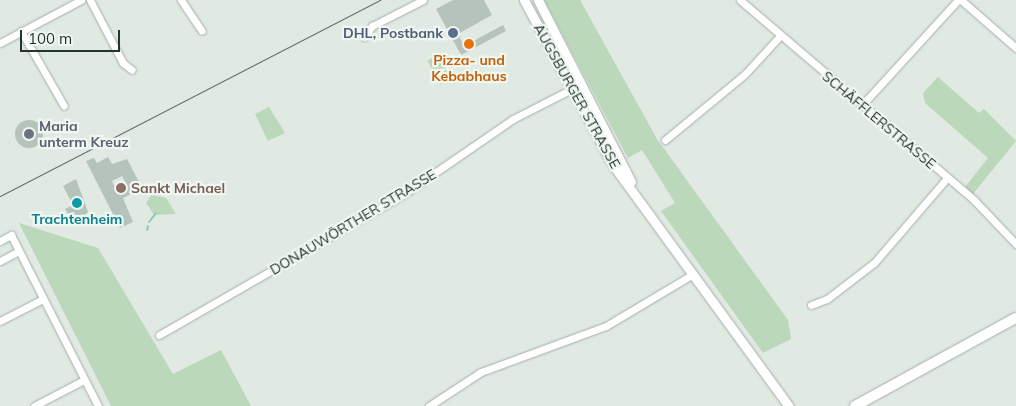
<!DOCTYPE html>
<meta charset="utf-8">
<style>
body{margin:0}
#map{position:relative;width:1016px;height:406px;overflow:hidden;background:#e0e9e2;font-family:Mulish,sans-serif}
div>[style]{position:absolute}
.green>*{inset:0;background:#bbd8bb;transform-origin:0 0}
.stream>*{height:2px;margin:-1px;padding:0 1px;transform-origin:1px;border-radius:1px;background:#8dc8c2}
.building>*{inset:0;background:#b5c3bb}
.round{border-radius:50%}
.roads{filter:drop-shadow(0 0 1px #a3b0a8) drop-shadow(0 0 1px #a3b0a8)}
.minor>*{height:7px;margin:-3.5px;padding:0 3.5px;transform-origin:3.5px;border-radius:3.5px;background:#fff}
.tertiary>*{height:9px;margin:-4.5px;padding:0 4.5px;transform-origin:4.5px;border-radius:4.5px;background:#fff}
.secondary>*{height:10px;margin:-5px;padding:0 5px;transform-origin:5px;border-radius:5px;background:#fff}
.tram>*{height:1px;margin:-0.5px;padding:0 0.5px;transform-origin:0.5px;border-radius:0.5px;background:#5d7367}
.dots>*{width:14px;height:14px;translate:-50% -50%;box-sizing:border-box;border:2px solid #f0f6f1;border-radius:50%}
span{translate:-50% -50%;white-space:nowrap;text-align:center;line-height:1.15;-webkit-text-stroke:4.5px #f0f6f1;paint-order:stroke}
.service-label{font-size:14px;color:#4e5e75;font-weight:700}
.right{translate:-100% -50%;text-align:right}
.food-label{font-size:14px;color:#c56008;font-weight:700}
.street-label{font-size:14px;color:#22372c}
.worship-label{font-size:14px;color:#5b616d;font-weight:700}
.left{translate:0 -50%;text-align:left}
.education-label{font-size:14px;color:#785e54;font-weight:700}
.culture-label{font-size:14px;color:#0d838f;font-weight:700}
.scale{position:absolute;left:20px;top:30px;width:100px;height:22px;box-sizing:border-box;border:2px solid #22372c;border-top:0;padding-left:6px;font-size:15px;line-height:18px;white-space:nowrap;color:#22372c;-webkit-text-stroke:4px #f0f6f1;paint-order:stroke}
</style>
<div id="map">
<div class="green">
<div style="clip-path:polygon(544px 0,580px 0,657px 139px,788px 320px,791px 339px,763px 353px,661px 211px,675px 203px,642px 150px,628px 158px)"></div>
<div style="left:438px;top:55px;width:27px;height:12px;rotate:62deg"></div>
<div style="clip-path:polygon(938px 77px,979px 113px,984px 109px,1016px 141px,973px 194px,965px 187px,988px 158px,925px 103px,923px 93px)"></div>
<div style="clip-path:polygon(269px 107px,285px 133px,268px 141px,255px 114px)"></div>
<div style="clip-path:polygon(152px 194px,166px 198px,176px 214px,154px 215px,146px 203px)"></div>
<div style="clip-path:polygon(19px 223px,98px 248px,173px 374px,221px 350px,251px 406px,111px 406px)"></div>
</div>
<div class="stream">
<div style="left:149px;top:222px;width:11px;rotate:-52deg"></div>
<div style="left:147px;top:230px;width:4px;rotate:-76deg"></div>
</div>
<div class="building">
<div style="clip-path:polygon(453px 0,484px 0,492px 15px,458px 34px,464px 46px,503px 25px,506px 31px,461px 55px,436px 9px)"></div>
<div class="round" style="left:15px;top:120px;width:28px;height:28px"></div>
<div style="clip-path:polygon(evenodd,108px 157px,112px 164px,127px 159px,140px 184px,139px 190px,123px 198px,133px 222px,120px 228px,86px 161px,94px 158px,97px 163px,108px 157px,122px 176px,129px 189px,118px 194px,112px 181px,122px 176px)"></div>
<div style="clip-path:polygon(76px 179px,88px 212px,75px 226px,65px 209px,73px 205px,63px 186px)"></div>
</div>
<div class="roads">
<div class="minor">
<div style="left:90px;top:0;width:71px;rotate:62.4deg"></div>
<div style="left:123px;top:63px;width:11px;rotate:38deg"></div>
<div style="left:181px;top:0;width:37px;rotate:56deg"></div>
<div style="left:740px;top:0;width:308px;rotate:40.5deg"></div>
<div style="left:974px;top:200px;width:61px;rotate:46.3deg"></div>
<div style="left:961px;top:0;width:73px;rotate:41.1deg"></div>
<div style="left:21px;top:31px;width:86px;rotate:60.2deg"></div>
<div style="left:364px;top:37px;width:14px;rotate:-54deg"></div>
<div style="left:372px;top:26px;width:57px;rotate:-27deg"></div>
<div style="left:0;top:43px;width:92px;rotate:-28deg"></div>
<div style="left:862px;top:105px;width:142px;rotate:-47.6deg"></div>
<div style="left:665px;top:140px;width:104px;rotate:-39.5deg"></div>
<div style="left:745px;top:74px;width:52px;rotate:-47.4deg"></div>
<div style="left:0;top:241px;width:13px;rotate:-29deg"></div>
<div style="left:11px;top:235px;width:192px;rotate:63deg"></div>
<div style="left:0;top:261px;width:21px;rotate:-28deg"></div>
<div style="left:811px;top:305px;width:17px;rotate:-21deg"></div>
<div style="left:827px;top:299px;width:59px;rotate:-37.5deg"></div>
<div style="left:874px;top:263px;width:112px;rotate:-49.3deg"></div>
<div style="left:0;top:321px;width:48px;rotate:-27.1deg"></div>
<div style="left:159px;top:335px;width:283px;rotate:-29.9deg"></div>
<div style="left:404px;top:194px;width:132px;rotate:-34.5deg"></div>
<div style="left:513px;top:119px;width:64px;rotate:-27deg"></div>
<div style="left:34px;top:406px;width:56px;rotate:-27.5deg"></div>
<div style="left:429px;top:406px;width:62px;rotate:-33.2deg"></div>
<div style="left:481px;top:372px;width:133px;rotate:-20.2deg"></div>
<div style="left:606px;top:326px;width:101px;rotate:-30.9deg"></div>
</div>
<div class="tertiary">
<div style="left:524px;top:0;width:187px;rotate:61.7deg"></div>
<div style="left:613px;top:165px;width:298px;rotate:53.9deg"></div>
<div style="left:538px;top:0;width:204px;rotate:62.9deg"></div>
</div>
<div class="secondary">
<div style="left:855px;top:406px;width:183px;rotate:-28.7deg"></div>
</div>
</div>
<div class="tram">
<div style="left:0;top:196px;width:428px;rotate:-27.3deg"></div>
</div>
<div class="dots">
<div style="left:453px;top:33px;background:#5c6f8a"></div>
<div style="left:469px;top:44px;background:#e8710a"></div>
<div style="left:29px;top:134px;background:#6b7280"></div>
<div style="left:121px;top:188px;background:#8d6e63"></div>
<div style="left:77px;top:203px;background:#0f9aa8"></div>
</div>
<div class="service-label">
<span class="right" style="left:443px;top:33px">DHL, Postbank</span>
</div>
<div class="food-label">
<span style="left:469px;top:68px">Pizza- und<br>Kebabhaus</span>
</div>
<div class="street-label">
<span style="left:577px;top:96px;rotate:61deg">AUGSBURGER STRASSE</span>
<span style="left:879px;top:120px;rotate:40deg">SCHÄFFLERSTRASSE</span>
<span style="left:353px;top:222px;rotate:-31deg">DONAUWÖRTHER STRASSE</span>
</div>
<div class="worship-label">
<span class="left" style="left:39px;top:134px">Maria<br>unterm Kreuz</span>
</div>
<div class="education-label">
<span class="left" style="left:131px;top:188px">Sankt Michael</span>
</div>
<div class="culture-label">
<span style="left:77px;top:219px">Trachtenheim</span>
</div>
<div class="scale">100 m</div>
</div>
